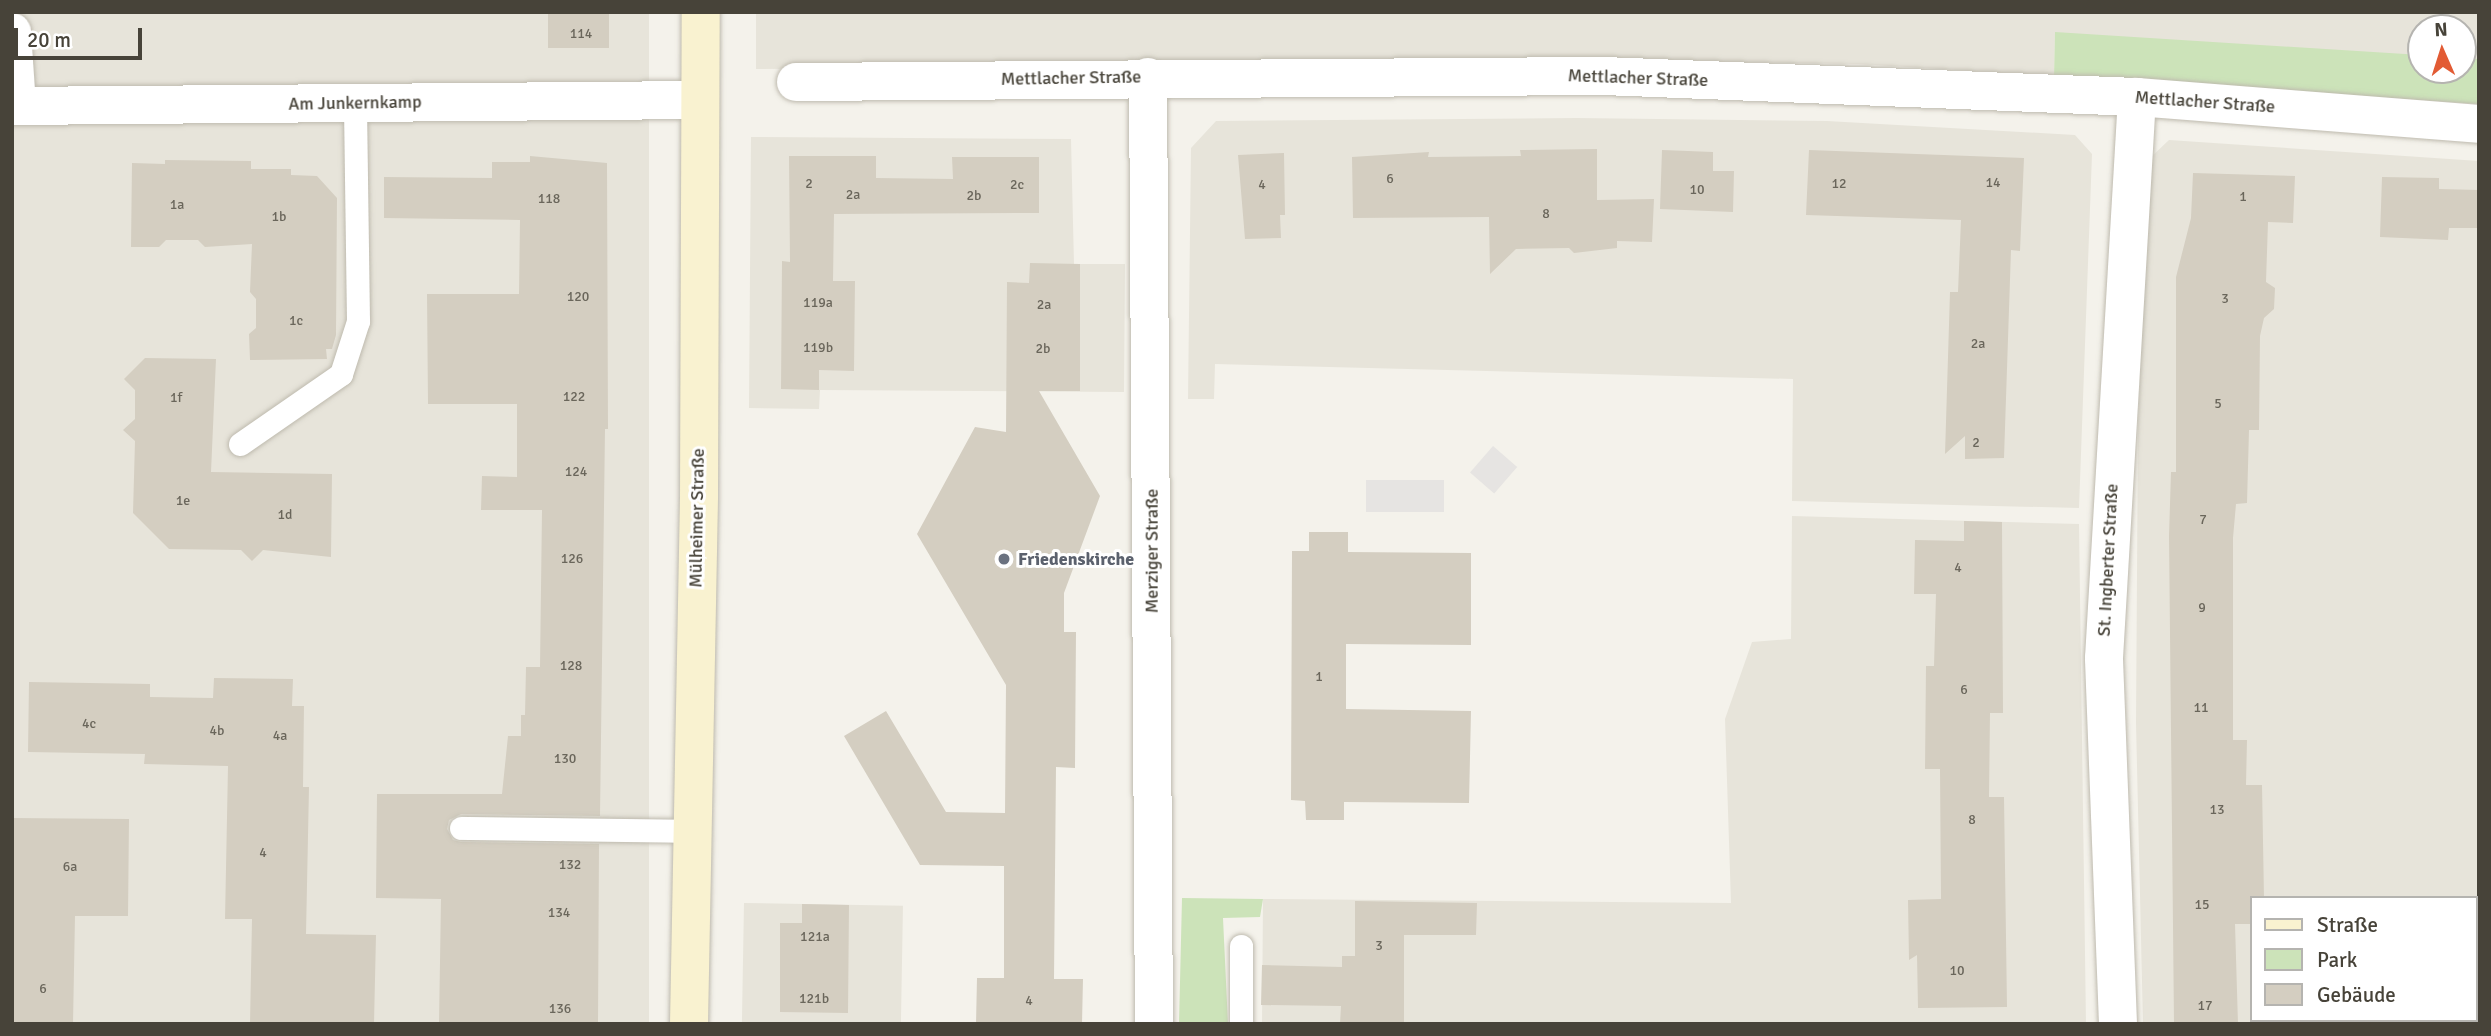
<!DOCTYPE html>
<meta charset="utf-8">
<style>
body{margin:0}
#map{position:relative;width:2491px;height:1036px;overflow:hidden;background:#f4f2eb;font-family:Signika,sans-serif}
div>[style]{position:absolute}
.residential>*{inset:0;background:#e7e4da;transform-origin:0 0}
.green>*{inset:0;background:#cce3b9}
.parking>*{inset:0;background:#e6e4e2;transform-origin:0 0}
.building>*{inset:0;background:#d4cec1;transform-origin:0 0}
.roads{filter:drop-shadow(0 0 2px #bebaae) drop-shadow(0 0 2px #bebaae)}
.service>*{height:23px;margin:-11.5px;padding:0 11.5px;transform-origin:11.5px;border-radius:11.5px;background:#fff}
.minor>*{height:38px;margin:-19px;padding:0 19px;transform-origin:19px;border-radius:19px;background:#fff}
.secondary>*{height:38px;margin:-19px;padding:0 19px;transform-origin:19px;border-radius:19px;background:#f9f2d0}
.dots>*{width:19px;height:19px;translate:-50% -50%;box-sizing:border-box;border:4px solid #fff;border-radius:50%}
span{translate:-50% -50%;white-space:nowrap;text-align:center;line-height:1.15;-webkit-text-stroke:6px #fff;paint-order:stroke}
.number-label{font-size:14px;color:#6a665b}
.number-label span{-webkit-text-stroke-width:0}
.street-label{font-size:18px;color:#474339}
.worship-label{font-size:18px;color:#5b616d;font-weight:700}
.left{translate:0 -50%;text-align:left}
.frame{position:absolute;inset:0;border:14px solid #474339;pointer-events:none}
.legend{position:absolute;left:2250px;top:896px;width:228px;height:126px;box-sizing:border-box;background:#fff;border:2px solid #b5b4b0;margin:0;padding:9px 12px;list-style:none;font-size:21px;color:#474339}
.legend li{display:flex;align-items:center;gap:14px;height:35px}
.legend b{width:35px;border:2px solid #b5b4b0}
.north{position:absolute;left:2407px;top:14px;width:70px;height:70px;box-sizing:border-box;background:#fff;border:2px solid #b5b4b0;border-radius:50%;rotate:357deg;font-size:19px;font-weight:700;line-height:28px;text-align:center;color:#474339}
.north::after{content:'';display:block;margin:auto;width:24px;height:32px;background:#e25b34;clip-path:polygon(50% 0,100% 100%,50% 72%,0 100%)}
.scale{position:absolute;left:14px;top:28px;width:128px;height:32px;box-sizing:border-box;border:4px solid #474339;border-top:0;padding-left:9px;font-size:21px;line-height:24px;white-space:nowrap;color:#474339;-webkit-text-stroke:5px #fff;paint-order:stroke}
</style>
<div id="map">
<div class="residential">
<div style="left:12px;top:12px;width:637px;height:1012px"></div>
<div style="clip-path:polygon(756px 12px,2479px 12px,2479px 60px,2463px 59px,2463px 28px,2421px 28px,2421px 56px,2055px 33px,2054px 76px,1858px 64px,1670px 61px,756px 69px)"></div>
<div style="clip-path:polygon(1576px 118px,1827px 121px,2075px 135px,2092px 154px,2079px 508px,1792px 501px,1793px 379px,1215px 364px,1214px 399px,1188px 399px,1191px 148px,1216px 121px)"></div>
<div style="clip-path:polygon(751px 137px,1071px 139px,1074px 264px,1125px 264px,1124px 392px,820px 390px,819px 409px,749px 408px)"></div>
<div style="clip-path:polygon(evenodd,2169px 140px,2479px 161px,2479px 1024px,2143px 1024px,2136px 723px,2138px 426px,2149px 159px,2169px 140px,2251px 898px,2475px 898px,2475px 1020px,2251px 1020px,2251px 898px)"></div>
<div style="clip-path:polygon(1792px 516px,2079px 524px,2086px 1024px,1262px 1024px,1263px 899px,1731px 903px,1725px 719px,1752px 642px,1791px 639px)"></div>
<div style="left:744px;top:903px;width:159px;height:121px;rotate:1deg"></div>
</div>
<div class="green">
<div style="clip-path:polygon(2055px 32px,2421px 55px,2421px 70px,2463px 70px,2463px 58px,2479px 59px,2479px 104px,2054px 76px)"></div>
<div style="clip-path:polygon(1182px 898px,1263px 899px,1260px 917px,1223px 918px,1228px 1024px,1179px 1024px)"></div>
</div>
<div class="parking">
<div style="left:1493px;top:446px;width:32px;height:35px;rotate:41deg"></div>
<div style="left:1366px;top:480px;width:78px;height:32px"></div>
</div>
<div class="building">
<div style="left:548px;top:12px;width:61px;height:36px"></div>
<div style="clip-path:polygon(1597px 149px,1597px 200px,1654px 199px,1652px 242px,1617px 241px,1617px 248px,1574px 253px,1569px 248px,1516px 249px,1490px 274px,1489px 217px,1353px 218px,1352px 157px,1429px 152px,1428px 157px,1521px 156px,1520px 150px)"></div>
<div style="clip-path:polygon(1662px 150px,1713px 152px,1713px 171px,1734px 171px,1733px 212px,1660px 209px)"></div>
<div style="clip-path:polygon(1809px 150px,2024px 158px,2020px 251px,2011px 250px,2004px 458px,1965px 459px,1965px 436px,1945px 454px,1950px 292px,1958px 292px,1961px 220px,1806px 215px)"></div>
<div style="clip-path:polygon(1284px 153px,1285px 215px,1280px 215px,1281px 238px,1245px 239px,1238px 155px)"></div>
<div style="clip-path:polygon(530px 156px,607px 163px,608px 429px,605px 429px,600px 816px,461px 814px,449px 820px,447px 829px,453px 840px,461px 842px,599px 844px,598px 1024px,439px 1024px,441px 899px,376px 898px,377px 794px,502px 794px,508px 736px,521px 736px,521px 715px,525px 715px,526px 667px,540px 667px,542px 510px,481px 510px,482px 476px,517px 477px,517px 404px,428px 404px,427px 294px,519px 294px,520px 220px,384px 218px,384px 177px,492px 178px,492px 162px,530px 162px)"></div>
<div style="clip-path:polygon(789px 156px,876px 156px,876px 178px,953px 179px,952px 157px,1039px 157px,1039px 213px,834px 214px,833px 281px,855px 281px,854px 371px,819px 370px,819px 390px,781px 389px,782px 261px,790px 262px)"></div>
<div style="clip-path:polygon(165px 160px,251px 161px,251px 169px,291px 169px,291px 175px,317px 176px,337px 198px,336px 335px,332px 349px,326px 349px,327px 359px,250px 360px,249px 334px,256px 328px,256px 299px,250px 292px,252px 244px,205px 247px,198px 240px,166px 240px,159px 247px,131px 247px,132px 163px,165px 164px)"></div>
<div style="clip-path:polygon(2193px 173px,2295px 176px,2293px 223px,2268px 222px,2266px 282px,2275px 288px,2274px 309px,2264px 318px,2260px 336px,2259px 430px,2249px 430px,2247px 503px,2236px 504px,2233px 538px,2233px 740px,2247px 740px,2246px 785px,2262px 785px,2264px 898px,2251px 898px,2251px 924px,2235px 924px,2238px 1024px,2174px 1024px,2169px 536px,2171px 472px,2176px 472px,2176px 277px,2191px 218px)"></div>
<div style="clip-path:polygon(2382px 177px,2439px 178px,2439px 189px,2479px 190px,2479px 228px,2449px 228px,2448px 240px,2380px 237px)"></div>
<div style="clip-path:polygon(1030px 263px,1080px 264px,1080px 391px,1039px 391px,1100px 496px,1064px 593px,1064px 632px,1076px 632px,1075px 768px,1056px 767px,1054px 979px,1083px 979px,1082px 1024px,976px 1024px,977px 978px,1004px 978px,1004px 866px,920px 865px,844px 736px,886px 711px,946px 812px,1005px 813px,1006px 685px,917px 534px,975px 427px,1006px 432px,1007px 282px,1029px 283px)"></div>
<div style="clip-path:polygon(145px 358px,216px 359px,211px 472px,332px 474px,331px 557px,263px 550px,252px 561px,241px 550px,169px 549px,133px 513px,135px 441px,123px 430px,135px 419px,135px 390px,124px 379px)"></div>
<div style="clip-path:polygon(1964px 521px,2002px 522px,2003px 713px,1990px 713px,1989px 797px,2004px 797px,2007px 1007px,1918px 1008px,1917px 955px,1909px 960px,1908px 900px,1941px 899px,1940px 769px,1925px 769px,1926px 666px,1934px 666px,1936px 594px,1914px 594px,1915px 540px,1964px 541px)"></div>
<div style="clip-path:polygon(1309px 532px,1348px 532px,1348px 552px,1471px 553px,1471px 645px,1346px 644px,1346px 709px,1471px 711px,1469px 803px,1344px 802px,1344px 820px,1306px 820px,1305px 801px,1291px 800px,1292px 551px,1309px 551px)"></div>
<div style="clip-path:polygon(214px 678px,293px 679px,292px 706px,304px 706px,303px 787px,309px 787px,306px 934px,376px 935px,374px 1024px,250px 1024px,252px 919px,225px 919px,228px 766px,144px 764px,145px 754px,28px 752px,29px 682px,150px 684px,150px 697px,213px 698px)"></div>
<div style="clip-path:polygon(12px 818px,129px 819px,128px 916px,75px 916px,73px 1024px,12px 1024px)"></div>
<div style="clip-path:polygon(1355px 901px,1477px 903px,1476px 935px,1404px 935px,1404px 1024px,1340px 1024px,1341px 1006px,1261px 1005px,1262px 965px,1342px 967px,1342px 956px,1355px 956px)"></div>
<div style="clip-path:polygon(802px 904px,849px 905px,848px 1013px,780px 1012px,780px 923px,802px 923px)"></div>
</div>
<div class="roads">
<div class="service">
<div style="left:240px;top:444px;width:123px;rotate:-34.7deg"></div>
<div style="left:341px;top:374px;width:56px;rotate:-72.2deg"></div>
<div style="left:358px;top:321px;width:218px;rotate:-90.8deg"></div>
<div style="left:461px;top:828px;width:230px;rotate:0.7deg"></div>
<div style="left:1241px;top:1024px;width:78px;rotate:-90deg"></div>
</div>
<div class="minor">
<div style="left:12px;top:32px;width:74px;rotate:86.1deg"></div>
<div style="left:1148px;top:77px;width:947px;rotate:89.64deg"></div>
<div style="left:796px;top:82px;width:808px;rotate:-0.43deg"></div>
<div style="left:1604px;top:76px;width:533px;rotate:2.26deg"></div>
<div style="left:2137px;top:97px;width:343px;rotate:4.5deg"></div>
<div style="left:12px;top:106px;width:686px;rotate:-0.5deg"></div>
<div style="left:2118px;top:1024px;width:366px;rotate:-92.2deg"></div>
<div style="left:2104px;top:658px;width:562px;rotate:-86.63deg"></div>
</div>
<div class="secondary">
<div style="left:689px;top:1024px;width:528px;rotate:-88.91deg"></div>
<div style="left:699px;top:496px;width:484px;rotate:-89.8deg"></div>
</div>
</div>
<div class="dots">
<div style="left:1004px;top:559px;background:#6b7280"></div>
</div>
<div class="number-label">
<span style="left:581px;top:34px">114</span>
<span style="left:1390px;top:179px">6</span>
<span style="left:1993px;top:183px">14</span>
<span style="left:809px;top:184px">2</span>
<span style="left:1839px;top:184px">12</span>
<span style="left:1017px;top:185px">2c</span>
<span style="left:1262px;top:185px">4</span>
<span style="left:1697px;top:190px">10</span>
<span style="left:853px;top:195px">2a</span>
<span style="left:974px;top:196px">2b</span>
<span style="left:2243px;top:197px">1</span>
<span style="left:549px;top:199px">118</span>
<span style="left:177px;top:205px">1a</span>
<span style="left:1546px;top:214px">8</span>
<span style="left:279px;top:217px">1b</span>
<span style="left:578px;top:297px">120</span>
<span style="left:2225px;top:299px">3</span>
<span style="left:818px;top:303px">119a</span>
<span style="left:1044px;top:305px">2a</span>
<span style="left:296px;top:321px">1c</span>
<span style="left:1978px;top:344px">2a</span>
<span style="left:818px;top:348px">119b</span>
<span style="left:1043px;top:349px">2b</span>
<span style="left:574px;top:397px">122</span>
<span style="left:176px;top:398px">1f</span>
<span style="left:2218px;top:404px">5</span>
<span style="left:1976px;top:443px">2</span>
<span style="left:576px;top:472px">124</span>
<span style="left:183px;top:501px">1e</span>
<span style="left:285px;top:515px">1d</span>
<span style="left:2203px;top:520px">7</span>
<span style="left:572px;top:559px">126</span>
<span style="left:1958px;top:568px">4</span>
<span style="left:2202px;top:608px">9</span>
<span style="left:571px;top:666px">128</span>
<span style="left:1319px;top:677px">1</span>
<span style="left:1964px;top:690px">6</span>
<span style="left:2201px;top:708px">11</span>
<span style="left:89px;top:724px">4c</span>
<span style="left:217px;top:731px">4b</span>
<span style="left:280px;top:736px">4a</span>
<span style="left:565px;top:759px">130</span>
<span style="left:2217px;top:810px">13</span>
<span style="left:1972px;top:820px">8</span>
<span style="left:263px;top:853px">4</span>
<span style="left:570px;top:865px">132</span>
<span style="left:70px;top:867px">6a</span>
<span style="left:2202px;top:905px">15</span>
<span style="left:559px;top:913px">134</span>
<span style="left:815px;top:937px">121a</span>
<span style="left:1379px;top:946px">3</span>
<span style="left:1957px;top:971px">10</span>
<span style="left:43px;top:989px">6</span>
<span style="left:814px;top:999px">121b</span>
<span style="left:1029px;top:1001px">4</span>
<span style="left:2205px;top:1006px">17</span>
<span style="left:560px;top:1009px">136</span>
</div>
<div class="street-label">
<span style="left:1071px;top:78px;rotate:-1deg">Mettlacher Straße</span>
<span style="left:1638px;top:78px;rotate:2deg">Mettlacher Straße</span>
<span style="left:2205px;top:102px;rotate:4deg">Mettlacher Straße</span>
<span style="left:355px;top:103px;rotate:-1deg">Am Junkernkamp</span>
<span style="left:697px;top:518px;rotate:-89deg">Mülheimer Straße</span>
<span style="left:1152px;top:551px;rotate:-90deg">Merziger Straße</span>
<span style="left:2108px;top:560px;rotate:-87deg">St. Ingberter Straße</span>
</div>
<div class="worship-label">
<span class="left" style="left:1018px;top:559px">Friedenskirche</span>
</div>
<div class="frame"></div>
<ul class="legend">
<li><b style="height:9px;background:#f9f2d0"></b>Straße</li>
<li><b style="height:19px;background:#cce3b9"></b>Park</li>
<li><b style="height:19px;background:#d4cec1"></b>Gebäude</li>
</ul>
<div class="north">N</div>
<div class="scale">20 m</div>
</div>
